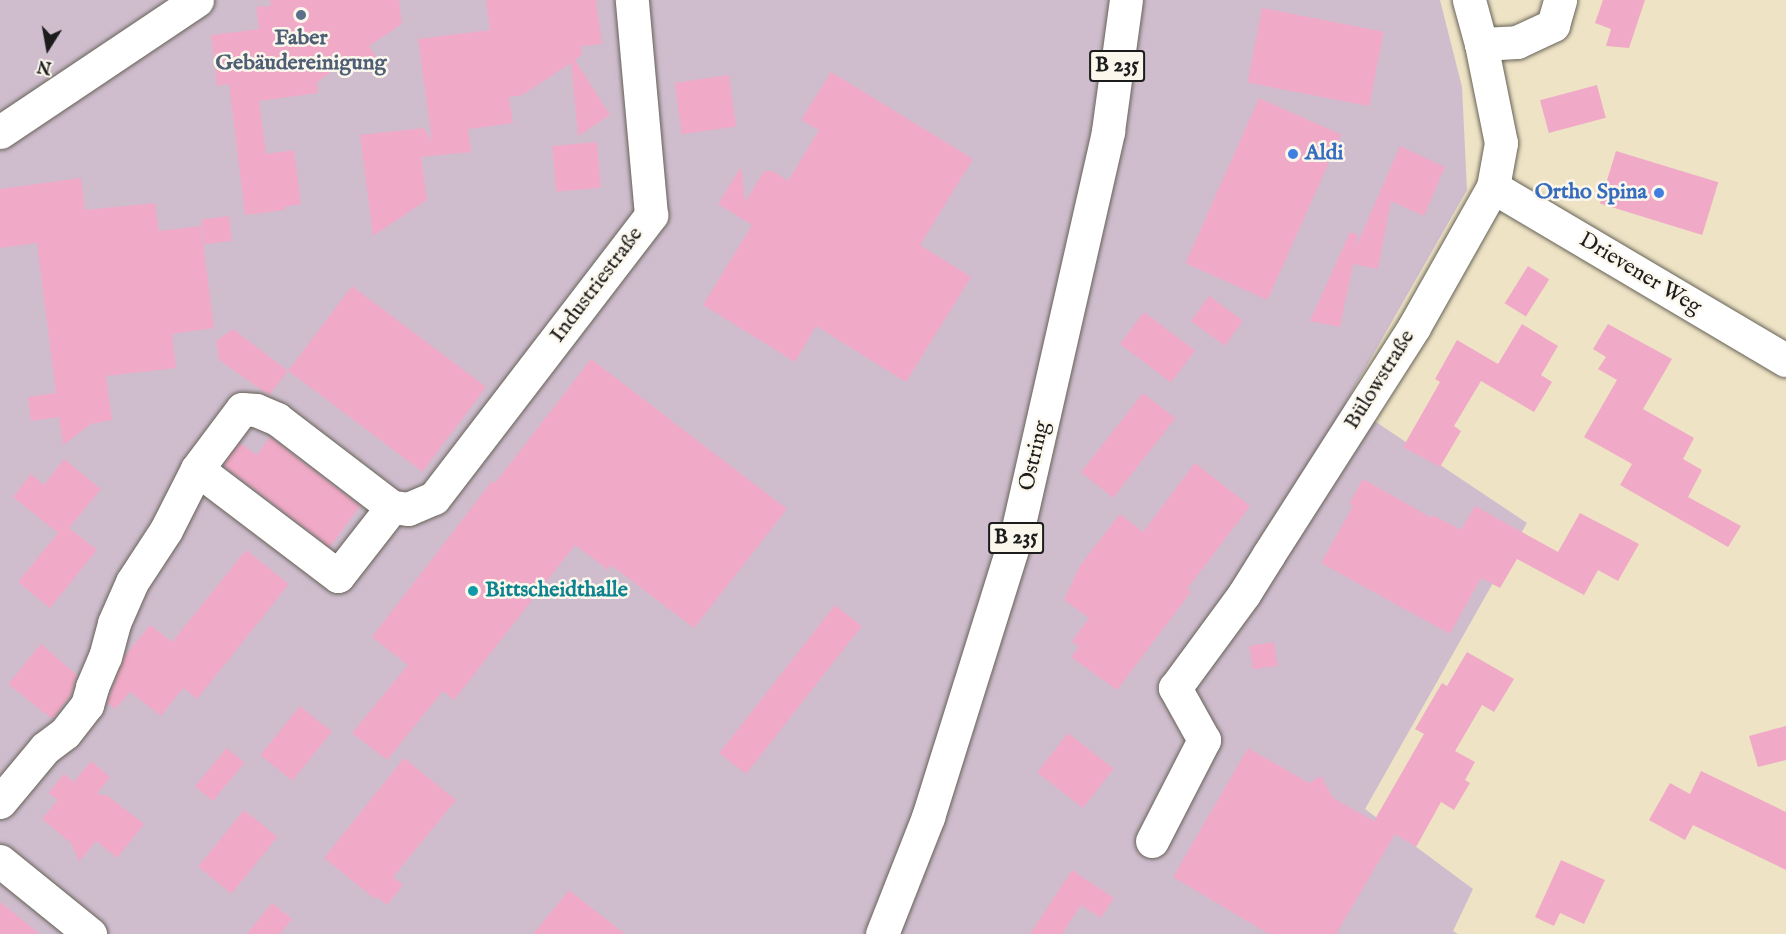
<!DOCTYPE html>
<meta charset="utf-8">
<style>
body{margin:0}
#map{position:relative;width:1786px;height:934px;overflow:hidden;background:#eee3c5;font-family:"IM FELL English",serif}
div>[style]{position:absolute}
.industrial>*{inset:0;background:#cfbdce}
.building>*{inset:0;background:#f0aac7;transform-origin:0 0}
.roads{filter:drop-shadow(0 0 2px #666257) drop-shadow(0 0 2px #666257)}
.minor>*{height:33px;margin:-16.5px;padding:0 16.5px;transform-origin:16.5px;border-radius:16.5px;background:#fff}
.major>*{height:33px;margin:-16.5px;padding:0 16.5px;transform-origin:16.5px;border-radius:16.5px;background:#fff}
.dots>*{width:16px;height:16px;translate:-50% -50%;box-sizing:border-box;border:3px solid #fbf7ec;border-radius:50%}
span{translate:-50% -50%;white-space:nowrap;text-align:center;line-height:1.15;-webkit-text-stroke:5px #fbf7ec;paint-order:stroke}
.shield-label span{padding:2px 4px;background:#fbf7ec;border:2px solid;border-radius:4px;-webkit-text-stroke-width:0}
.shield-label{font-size:21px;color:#1c1c1c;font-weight:700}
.service-label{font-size:22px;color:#4e5e75;font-weight:700}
.shop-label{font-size:22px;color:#366cbe;font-weight:700}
.left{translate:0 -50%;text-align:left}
.right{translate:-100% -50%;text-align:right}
.street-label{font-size:22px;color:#1c1c1c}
.culture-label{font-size:22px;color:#0d838f;font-weight:700}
.north{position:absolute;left:18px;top:18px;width:60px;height:60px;-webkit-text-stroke:4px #fbf7ec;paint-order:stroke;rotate:191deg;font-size:16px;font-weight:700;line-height:24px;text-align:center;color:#1c1c1c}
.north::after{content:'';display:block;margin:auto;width:21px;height:27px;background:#1c1c1c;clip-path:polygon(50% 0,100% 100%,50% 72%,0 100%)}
</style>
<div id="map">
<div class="industrial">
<div style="clip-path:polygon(0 0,1440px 0,1462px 87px,1467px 190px,1346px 402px,1527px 523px,1365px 809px,1473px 889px,1453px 931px,1458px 934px,0 934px)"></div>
</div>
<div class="building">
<div style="clip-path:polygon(270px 0,399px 0,402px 24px,369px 46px,376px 57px,352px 73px,345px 62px,317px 82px,318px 93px,259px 101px,266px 154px,294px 150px,301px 204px,284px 207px,285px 210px,245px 215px,229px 84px,217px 86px,211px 35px,259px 29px,256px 7px,271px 6px)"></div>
<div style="clip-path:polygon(486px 0,596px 0,602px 44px,581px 46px,582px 55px,575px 60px,610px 115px,578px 136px,571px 63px,522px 95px,509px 97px,513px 123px,468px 129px,471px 152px,421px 157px,427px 200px,373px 236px,360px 135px,424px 128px,432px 141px,418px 39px,490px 30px)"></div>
<div style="clip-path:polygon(1603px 0,1645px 0,1629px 48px,1606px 46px,1611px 29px,1595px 23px)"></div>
<div style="left:1262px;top:8px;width:124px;height:76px;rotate:11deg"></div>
<div style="clip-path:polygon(831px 72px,973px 159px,920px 245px,971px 277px,906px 382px,816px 326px,795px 362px,703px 305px,752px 225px,718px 204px,741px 167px,745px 202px,764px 171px,773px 171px,788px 181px,819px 130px,801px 120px)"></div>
<div style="left:729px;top:75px;width:52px;height:55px;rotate:82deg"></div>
<div style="left:1597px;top:85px;width:34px;height:59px;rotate:75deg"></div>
<div style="left:1259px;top:98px;width:90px;height:181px;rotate:24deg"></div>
<div style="left:597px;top:142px;width:46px;height:45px;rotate:85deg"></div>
<div style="clip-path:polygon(1400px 146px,1445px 167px,1424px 216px,1391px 201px,1378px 269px,1353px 264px,1340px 327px,1310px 321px,1350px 232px,1358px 235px,1356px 247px)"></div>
<div style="left:1616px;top:151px;width:107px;height:55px;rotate:17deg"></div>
<div style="clip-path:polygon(81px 178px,85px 210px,155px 203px,159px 231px,201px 226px,214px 328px,172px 334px,176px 368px,106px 376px,112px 420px,91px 424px,63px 445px,59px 417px,31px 421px,28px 397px,56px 393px,37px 243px,0 248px,0 189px)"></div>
<div style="left:229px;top:216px;width:25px;height:28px;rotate:83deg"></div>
<div style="left:1528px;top:266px;width:25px;height:44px;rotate:32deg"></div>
<div style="left:352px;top:286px;width:168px;height:106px;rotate:37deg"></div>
<div style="left:1209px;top:296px;width:42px;height:31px;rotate:36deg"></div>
<div style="left:1144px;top:312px;width:64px;height:40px;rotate:37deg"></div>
<div style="clip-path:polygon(1522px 324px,1558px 346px,1541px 375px,1552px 382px,1534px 412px,1481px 381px,1454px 426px,1461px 431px,1440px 467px,1403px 447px,1440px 382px,1435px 379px,1457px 340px,1498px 364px)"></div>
<div style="clip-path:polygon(1608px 324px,1672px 359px,1643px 409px,1694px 438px,1683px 459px,1702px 470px,1688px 497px,1741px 526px,1728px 547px,1620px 485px,1632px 464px,1584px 437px,1617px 380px,1598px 369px,1606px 357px,1593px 349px)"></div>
<div style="clip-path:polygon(233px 329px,288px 371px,269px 395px,219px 360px,216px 341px)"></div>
<div style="clip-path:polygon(591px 359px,787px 509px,694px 628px,611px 565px,608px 570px,575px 545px,454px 700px,443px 691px,387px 760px,352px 733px,408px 665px,372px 637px,492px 481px,495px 483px)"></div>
<div style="left:1143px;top:393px;width:41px;height:101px;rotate:38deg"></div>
<div style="clip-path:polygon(270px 437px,360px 506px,330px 547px,223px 465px,240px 443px,257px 455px)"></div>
<div style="clip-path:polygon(64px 459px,101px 489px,69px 528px,97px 550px,50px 608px,18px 582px,58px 533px,13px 497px,31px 474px,44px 485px)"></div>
<div style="clip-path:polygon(1195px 463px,1250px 506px,1187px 589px,1191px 592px,1117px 690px,1071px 657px,1079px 647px,1072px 641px,1089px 618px,1064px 600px,1079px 567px,1120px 514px,1143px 532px)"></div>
<div style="clip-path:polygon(1363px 479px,1432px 518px,1433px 515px,1461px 530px,1475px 506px,1558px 552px,1580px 513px,1639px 544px,1618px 581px,1598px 570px,1584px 595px,1517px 559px,1500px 588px,1481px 578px,1450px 634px,1321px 563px,1353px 506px,1349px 504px)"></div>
<div style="clip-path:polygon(246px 550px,289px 584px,197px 699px,183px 688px,161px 716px,130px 692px,115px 709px,107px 703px,124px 657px,150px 625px,172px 642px)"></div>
<div style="left:835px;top:605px;width:34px;height:188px;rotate:38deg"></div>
<div style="left:1274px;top:642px;width:24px;height:25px;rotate:81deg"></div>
<div style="clip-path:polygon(41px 644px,77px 675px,70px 696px,52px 719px,8px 684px)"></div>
<div style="clip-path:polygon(1467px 652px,1514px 679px,1494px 712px,1482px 705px,1455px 751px,1475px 762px,1465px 780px,1470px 783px,1454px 810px,1441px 802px,1416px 847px,1395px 834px,1336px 934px,1269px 934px,1173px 877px,1248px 748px,1309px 783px,1321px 776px,1333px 798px,1374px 821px,1424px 734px,1415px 729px,1442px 683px,1447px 686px)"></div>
<div style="left:300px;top:706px;width:41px;height:63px;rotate:39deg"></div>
<div style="clip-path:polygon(1786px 726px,1786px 760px,1758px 767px,1749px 736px)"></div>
<div style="left:1068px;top:733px;width:58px;height:50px;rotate:38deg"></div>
<div style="left:227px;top:748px;width:23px;height:50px;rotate:40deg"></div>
<div style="clip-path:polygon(404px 758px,456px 800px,393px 877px,403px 885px,387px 905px,377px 897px,375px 899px,324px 858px)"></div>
<div style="clip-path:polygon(91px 761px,110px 777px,97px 794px,108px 796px,144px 824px,117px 858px,96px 841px,79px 862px,71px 843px,42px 819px,58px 800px,48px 793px,64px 774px,74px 782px)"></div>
<div style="clip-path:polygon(1701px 771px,1786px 812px,1786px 870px,1693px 825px,1685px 840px,1649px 820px,1670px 783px,1690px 794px)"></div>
<div style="left:244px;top:810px;width:43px;height:73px;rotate:39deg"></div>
<div style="clip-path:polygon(1561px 860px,1605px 880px,1584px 924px,1560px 913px,1554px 926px,1535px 917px)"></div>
<div style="clip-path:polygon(1072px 870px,1114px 898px,1101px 918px,1081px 905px,1062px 934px,1030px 934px)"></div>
<div style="clip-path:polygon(569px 890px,625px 934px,533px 934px)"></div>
<div style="clip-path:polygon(0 902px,40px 934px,0 934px)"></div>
<div style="clip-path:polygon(272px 903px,292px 919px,280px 934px,247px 934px)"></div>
</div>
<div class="roads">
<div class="minor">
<div style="left:1481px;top:44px;width:36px;rotate:-3deg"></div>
<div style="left:1517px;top:42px;width:40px;rotate:-25deg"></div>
<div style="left:1553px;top:25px;width:26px;rotate:-74deg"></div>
<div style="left:0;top:132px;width:237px;rotate:-33.8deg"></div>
<div style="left:1493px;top:187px;width:340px;rotate:30.6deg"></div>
<div style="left:197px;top:469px;width:177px;rotate:37.2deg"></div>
<div style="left:338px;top:576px;width:88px;rotate:-52deg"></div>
<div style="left:0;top:802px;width:70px;rotate:-50.2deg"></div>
<div style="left:45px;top:748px;width:25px;rotate:-37deg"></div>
<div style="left:65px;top:733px;width:36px;rotate:-52deg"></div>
<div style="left:87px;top:705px;width:19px;rotate:-74deg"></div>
<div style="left:92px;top:687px;width:33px;rotate:-67deg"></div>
<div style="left:105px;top:657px;width:35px;rotate:-75deg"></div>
<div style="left:114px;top:623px;width:45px;rotate:-66.3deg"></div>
<div style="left:132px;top:582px;width:62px;rotate:-56.8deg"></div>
<div style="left:166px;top:530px;width:68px;rotate:-63.1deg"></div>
<div style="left:197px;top:469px;width:75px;rotate:-53.1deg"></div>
<div style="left:242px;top:409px;width:14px;rotate:4deg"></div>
<div style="left:256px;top:410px;width:23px;rotate:23deg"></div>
<div style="left:277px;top:419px;width:145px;rotate:37.4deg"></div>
<div style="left:392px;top:507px;width:16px;rotate:7deg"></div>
<div style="left:408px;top:509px;width:28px;rotate:-23deg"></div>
<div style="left:434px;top:498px;width:357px;rotate:-52.5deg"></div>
<div style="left:651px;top:215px;width:216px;rotate:-95.1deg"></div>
<div style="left:1152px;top:841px;width:114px;rotate:-62.8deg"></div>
<div style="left:1204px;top:740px;width:60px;rotate:-119.1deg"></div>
<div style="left:1175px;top:688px;width:117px;rotate:-53.7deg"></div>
<div style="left:1244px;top:594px;width:47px;rotate:-58deg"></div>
<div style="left:1269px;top:554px;width:269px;rotate:-57.4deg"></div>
<div style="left:1414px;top:327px;width:161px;rotate:-60.6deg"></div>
<div style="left:1493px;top:187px;width:45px;rotate:-79.7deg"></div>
<div style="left:1501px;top:143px;width:101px;rotate:-101.4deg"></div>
<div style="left:1481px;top:44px;width:46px;rotate:-105.3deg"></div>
<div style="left:0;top:861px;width:116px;rotate:39deg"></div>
</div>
<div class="major">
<div style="left:882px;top:934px;width:126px;rotate:-68.5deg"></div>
<div style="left:928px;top:817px;width:294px;rotate:-72.6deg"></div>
<div style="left:1016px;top:537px;width:416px;rotate:-77.2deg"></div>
<div style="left:1108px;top:131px;width:132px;rotate:-82.2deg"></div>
</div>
</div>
<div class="dots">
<div style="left:301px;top:15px;background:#5c6f8a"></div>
<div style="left:1293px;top:154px;background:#3f7fe0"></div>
<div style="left:1659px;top:193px;background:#3f7fe0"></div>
<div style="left:473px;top:591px;background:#0f9aa8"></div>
</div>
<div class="shield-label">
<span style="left:1117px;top:66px">B 235</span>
<span style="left:1016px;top:538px">B 235</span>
</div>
<div class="service-label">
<span style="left:301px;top:51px">Faber<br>Gebäudereinigung</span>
</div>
<div class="shop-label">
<span class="left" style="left:1305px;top:154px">Aldi</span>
<span class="right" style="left:1647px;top:193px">Ortho Spina</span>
</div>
<div class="street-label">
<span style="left:1640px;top:274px;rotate:31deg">Drievener Weg</span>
<span style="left:597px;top:285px;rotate:-53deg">Industriestraße</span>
<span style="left:1380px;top:380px;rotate:-58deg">Bülowstraße</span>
<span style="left:1035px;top:456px;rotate:-77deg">Ostring</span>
</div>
<div class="culture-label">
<span class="left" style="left:485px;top:591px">Bittscheidthalle</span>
</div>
<div class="north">N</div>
</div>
